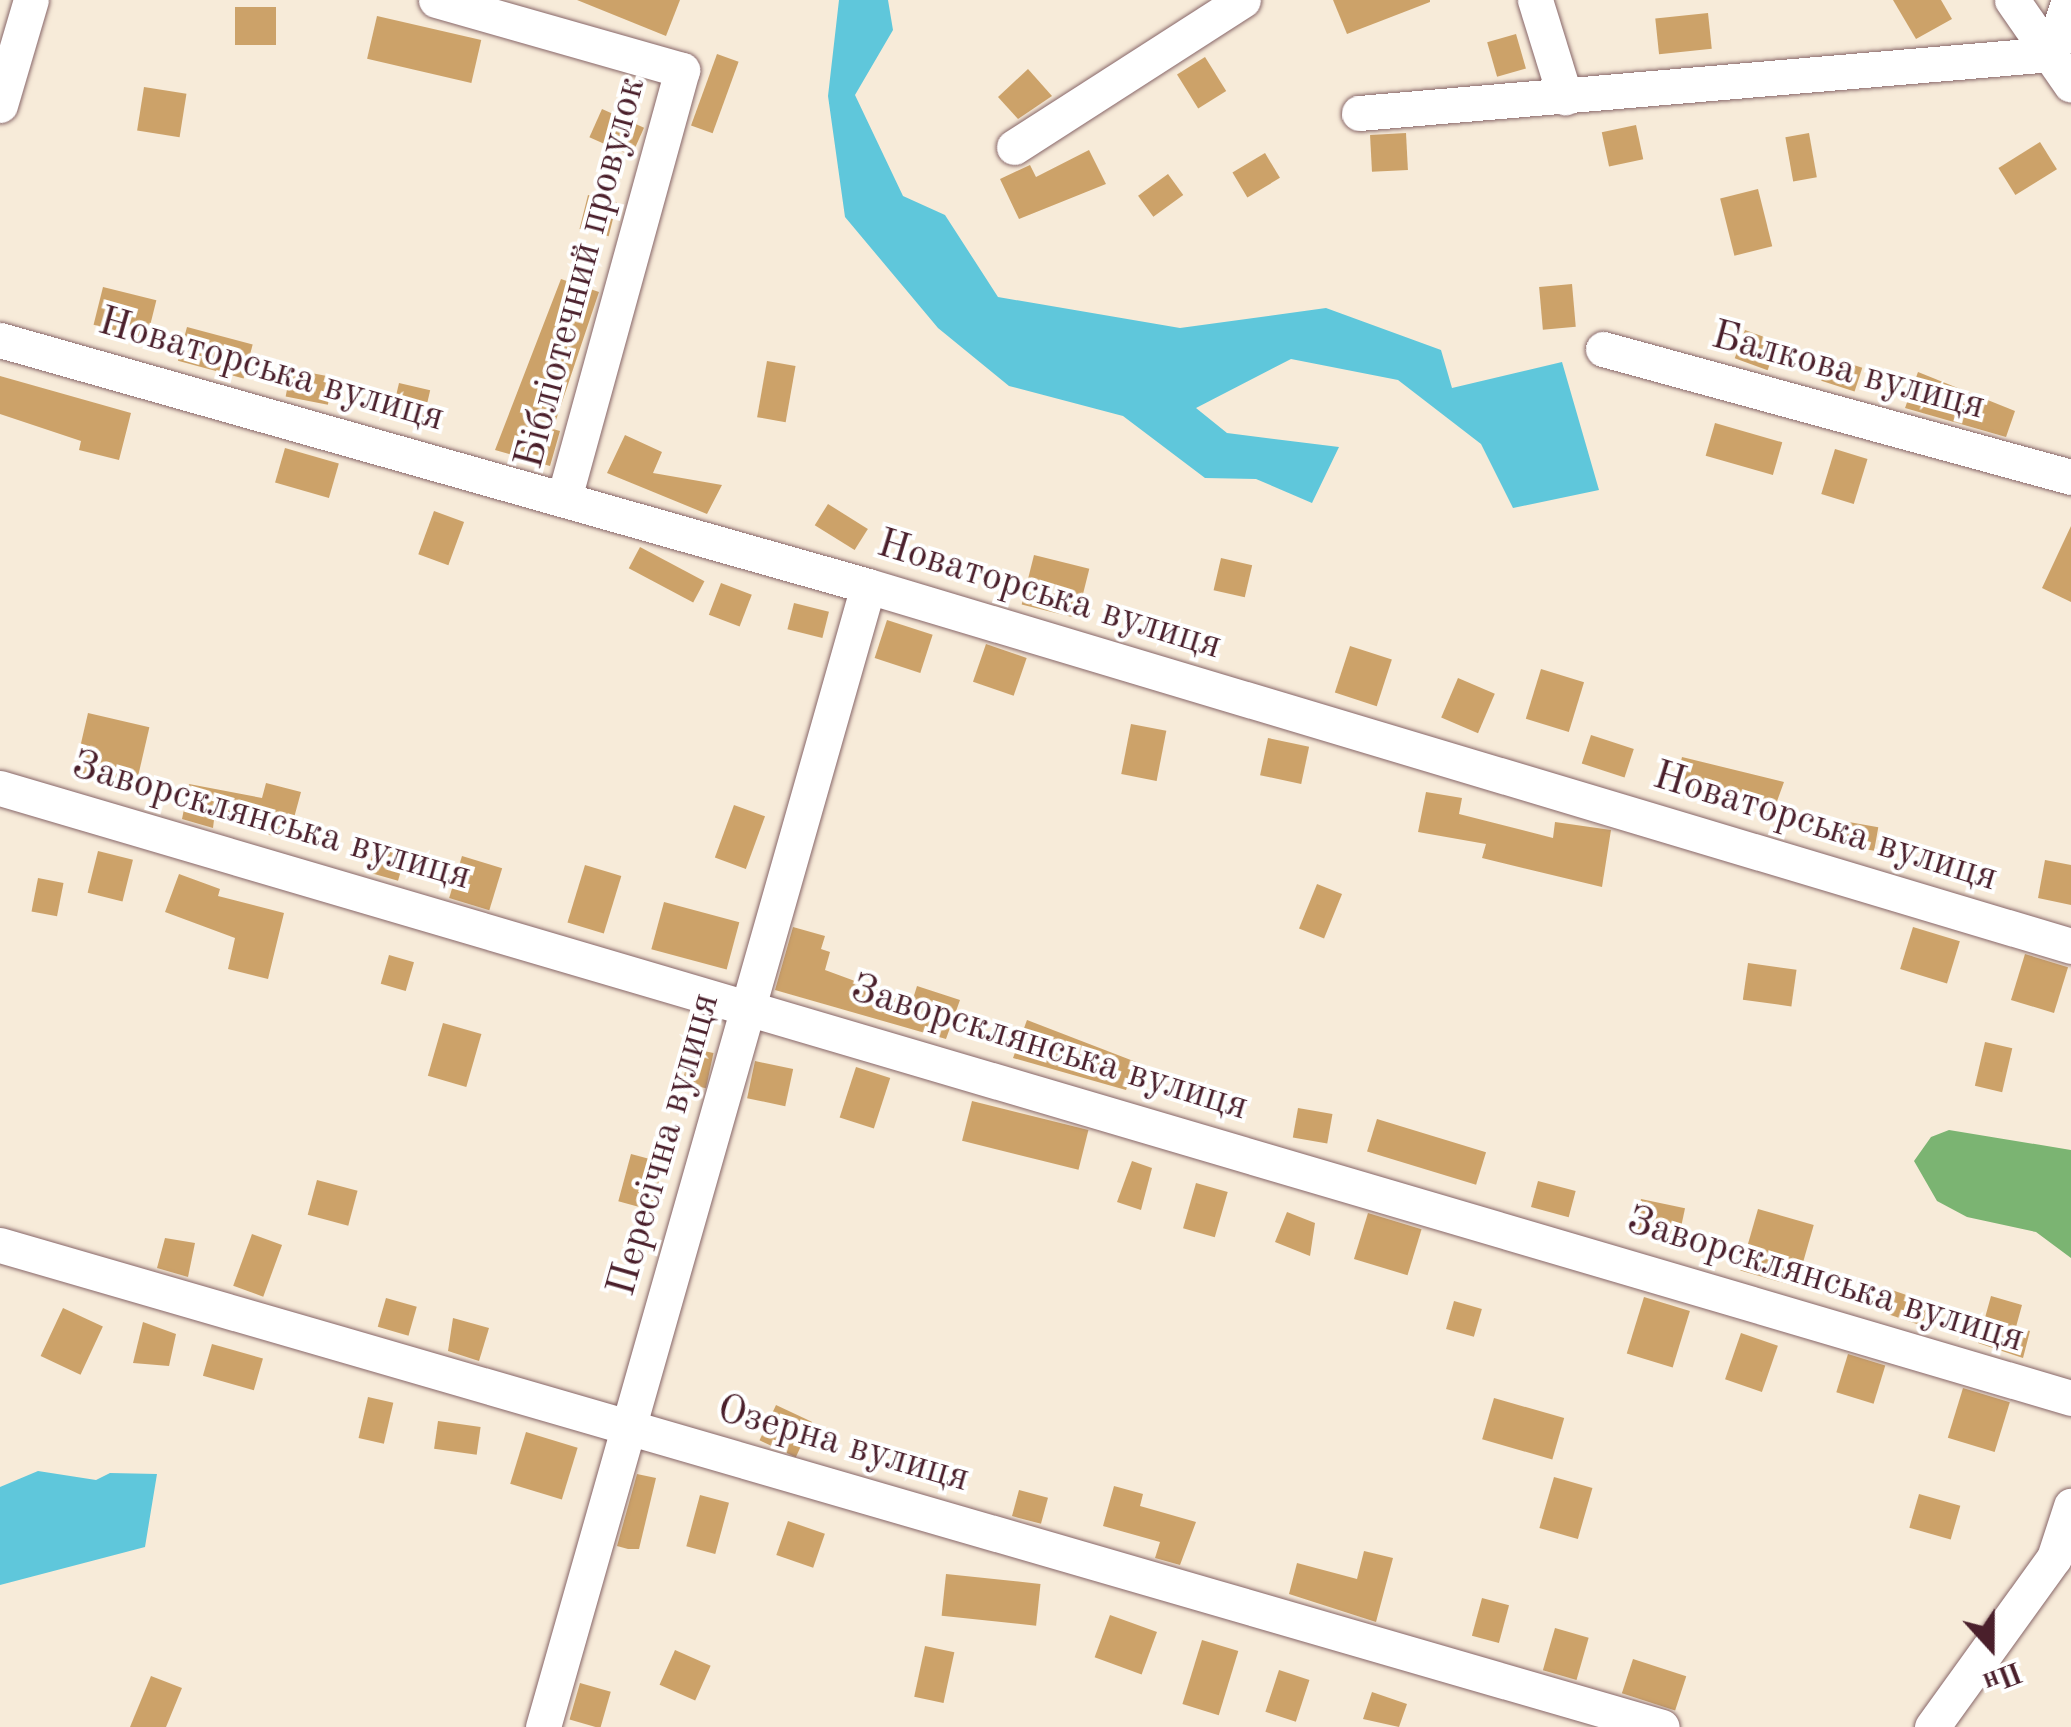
<!DOCTYPE html>
<meta charset="utf-8">
<style>
body{margin:0}
#map{position:relative;width:2071px;height:1727px;overflow:hidden;background:#f7ebd9;font-family:"Old Standard TT",serif}
div>[style]{position:absolute}
.forest>*{inset:0;background:#7bb472}
.water>*{inset:0;background:#5fc7db}
.building>*{inset:0;background:#cca269;transform-origin:0 0}
.roads{filter:drop-shadow(0 0 2px #876668) drop-shadow(0 0 2px #876668)}
.minor>*{height:35px;margin:-17.5px;padding:0 17.5px;transform-origin:17.5px;border-radius:17.5px;background:#fff}
span{translate:-50% -50%;white-space:nowrap;text-align:center;line-height:1.15;-webkit-text-stroke:8px #fff;paint-order:stroke}
.street-label{font-size:40px;color:#4a1f2b}
.north{position:absolute;left:1941px;top:1597px;width:100px;height:100px;-webkit-text-stroke:8px #fff;paint-order:stroke;rotate:159deg;font-size:28px;font-weight:700;line-height:40px;text-align:center;color:#4a1f2b}
.north::after{content:'';display:block;margin:auto;width:35px;height:45px;background:#4a1f2b;clip-path:polygon(50% 0,100% 100%,50% 72%,0 100%)}
</style>
<div id="map">
<div class="forest">
<div style="clip-path:polygon(1949px 1130px,2071px 1150px,2071px 1258px,2036px 1232px,1967px 1217px,1937px 1201px,1914px 1161px,1931px 1137px)"></div>
</div>
<div class="water">
<div style="clip-path:polygon(839px 0,888px 0,893px 30px,855px 95px,903px 196px,945px 215px,998px 297px,1180px 328px,1326px 308px,1441px 350px,1452px 388px,1562px 362px,1599px 490px,1513px 508px,1481px 444px,1398px 380px,1291px 359px,1196px 408px,1227px 433px,1339px 447px,1312px 503px,1256px 479px,1205px 478px,1123px 416px,1009px 386px,938px 328px,845px 217px,828px 96px)"></div>
<div style="clip-path:polygon(38px 1471px,96px 1480px,110px 1473px,157px 1474px,145px 1547px,0 1585px,0 1487px)"></div>
</div>
<div class="building">
<div style="clip-path:polygon(577px 0,680px 0,666px 36px)"></div>
<div style="clip-path:polygon(1333px 0,1430px 0,1430px 2px,1347px 34px)"></div>
<div style="clip-path:polygon(1893px 0,1941px 0,1952px 19px,1916px 39px)"></div>
<div style="left:235px;top:7px;width:41px;height:38px"></div>
<div style="left:1708px;top:13px;width:36px;height:53px;rotate:84deg"></div>
<div style="left:377px;top:16px;width:107px;height:44px;rotate:13deg"></div>
<div style="left:1516px;top:34px;width:36px;height:30px;rotate:74deg"></div>
<div style="left:717px;top:54px;width:23px;height:76px;rotate:20deg"></div>
<div style="left:1205px;top:57px;width:40px;height:33px;rotate:58deg"></div>
<div style="clip-path:polygon(1028px 69px,1052px 96px,1018px 119px,998px 97px)"></div>
<div style="left:144px;top:87px;width:43px;height:44px;rotate:9deg"></div>
<div style="left:602px;top:109px;width:46px;height:31px;rotate:24deg"></div>
<div style="left:1636px;top:125px;width:35px;height:35px;rotate:78deg"></div>
<div style="left:1406px;top:133px;width:37px;height:36px;rotate:87deg"></div>
<div style="left:1809px;top:133px;width:45px;height:24px;rotate:80deg"></div>
<div style="left:2040px;top:142px;width:32px;height:49px;rotate:58deg"></div>
<div style="clip-path:polygon(1089px 150px,1106px 184px,1019px 219px,1000px 179px,1030px 165px,1036px 177px)"></div>
<div style="left:1265px;top:153px;width:29px;height:38px;rotate:59deg"></div>
<div style="left:1168px;top:174px;width:26px;height:37px;rotate:54deg"></div>
<div style="left:1758px;top:189px;width:59px;height:39px;rotate:76deg"></div>
<div style="left:588px;top:195px;width:30px;height:35px;rotate:14deg"></div>
<div style="clip-path:polygon(561px 279px,599px 292px,553px 429px,560px 431px,550px 466px,495px 450px)"></div>
<div style="left:1572px;top:284px;width:43px;height:33px;rotate:85deg"></div>
<div style="left:103px;top:287px;width:55px;height:39px;rotate:14deg"></div>
<div style="left:187px;top:327px;width:68px;height:35px;rotate:15deg"></div>
<div style="left:1745px;top:330px;width:35px;height:30px;rotate:20deg"></div>
<div style="left:1829px;top:357px;width:35px;height:25px;rotate:18deg"></div>
<div style="left:767px;top:361px;width:29px;height:57px;rotate:10deg"></div>
<div style="left:291px;top:369px;width:43px;height:28px;rotate:11deg"></div>
<div style="clip-path:polygon(1918px 372px,2015px 411px,2006px 437px,1905px 408px)"></div>
<div style="clip-path:polygon(0 376px,131px 413px,119px 460px,79px 450px,81px 441px,0 414px)"></div>
<div style="left:399px;top:383px;width:32px;height:36px;rotate:13deg"></div>
<div style="left:1715px;top:423px;width:70px;height:34px;rotate:16deg"></div>
<div style="clip-path:polygon(625px 435px,662px 452px,653px 473px,722px 485px,707px 514px,607px 473px)"></div>
<div style="left:285px;top:448px;width:56px;height:36px;rotate:16deg"></div>
<div style="left:1835px;top:449px;width:34px;height:47px;rotate:17deg"></div>
<div style="left:828px;top:504px;width:47px;height:25px;rotate:32deg"></div>
<div style="left:434px;top:511px;width:32px;height:46px;rotate:20deg"></div>
<div style="clip-path:polygon(2071px 526px,2071px 602px,2042px 588px)"></div>
<div style="left:640px;top:547px;width:73px;height:24px;rotate:28deg"></div>
<div style="left:1034px;top:555px;width:57px;height:51px;rotate:14deg"></div>
<div style="left:1221px;top:558px;width:32px;height:33px;rotate:13deg"></div>
<div style="left:721px;top:583px;width:33px;height:34px;rotate:21deg"></div>
<div style="left:794px;top:603px;width:36px;height:27px;rotate:14deg"></div>
<div style="left:887px;top:620px;width:48px;height:40px;rotate:18deg"></div>
<div style="left:986px;top:644px;width:43px;height:40px;rotate:19deg"></div>
<div style="left:1350px;top:646px;width:44px;height:49px;rotate:18deg"></div>
<div style="left:1541px;top:669px;width:45px;height:52px;rotate:17deg"></div>
<div style="left:1458px;top:678px;width:40px;height:43px;rotate:23deg"></div>
<div style="left:88px;top:713px;width:63px;height:62px;rotate:13deg"></div>
<div style="left:1131px;top:724px;width:36px;height:51px;rotate:11deg"></div>
<div style="left:1591px;top:735px;width:45px;height:30px;rotate:18deg"></div>
<div style="left:1268px;top:738px;width:42px;height:38px;rotate:12deg"></div>
<div style="clip-path:polygon(1682px 757px,1784px 782px,1772px 815px,1717px 796px,1715px 804px,1673px 794px)"></div>
<div style="clip-path:polygon(266px 783px,301px 792px,288px 840px,214px 820px,213px 828px,182px 819px,189px 784px,262px 798px)"></div>
<div style="clip-path:polygon(1426px 792px,1462px 798px,1459px 814px,1553px 838px,1555px 822px,1611px 830px,1602px 887px,1482px 858px,1486px 844px,1418px 832px)"></div>
<div style="left:734px;top:805px;width:33px;height:56px;rotate:20deg"></div>
<div style="left:1832px;top:819px;width:47px;height:24px;rotate:10deg"></div>
<div style="left:375px;top:845px;width:32px;height:28px;rotate:16deg"></div>
<div style="left:98px;top:851px;width:36px;height:43px;rotate:14deg"></div>
<div style="left:462px;top:856px;width:42px;height:44px;rotate:17deg"></div>
<div style="clip-path:polygon(2045px 860px,2071px 865px,2071px 905px,2038px 898px)"></div>
<div style="left:585px;top:865px;width:38px;height:60px;rotate:17deg"></div>
<div style="clip-path:polygon(179px 874px,220px 889px,218px 896px,284px 913px,268px 979px,228px 969px,235px 938px,165px 912px)"></div>
<div style="left:38px;top:878px;width:26px;height:34px;rotate:11deg"></div>
<div style="left:1317px;top:884px;width:27px;height:48px;rotate:22deg"></div>
<div style="left:664px;top:902px;width:78px;height:49px;rotate:15deg"></div>
<div style="clip-path:polygon(793px 927px,825px 936px,821px 949px,830px 952px,825px 970px,912px 1002px,917px 986px,960px 1000px,946px 1039px,775px 990px)"></div>
<div style="left:1913px;top:927px;width:49px;height:44px;rotate:17deg"></div>
<div style="left:2025px;top:954px;width:45px;height:48px;rotate:17deg"></div>
<div style="left:389px;top:955px;width:26px;height:30px;rotate:16deg"></div>
<div style="left:1748px;top:963px;width:49px;height:37px;rotate:8deg"></div>
<div style="clip-path:polygon(1027px 1020px,1136px 1062px,1126px 1090px,1013px 1058px)"></div>
<div style="left:443px;top:1023px;width:40px;height:55px;rotate:16deg"></div>
<div style="left:1985px;top:1042px;width:28px;height:45px;rotate:13deg"></div>
<div style="left:690px;top:1048px;width:24px;height:36px;rotate:12deg"></div>
<div style="left:755px;top:1061px;width:39px;height:38px;rotate:12deg"></div>
<div style="left:856px;top:1067px;width:36px;height:53px;rotate:18deg"></div>
<div style="left:972px;top:1101px;width:120px;height:41px;rotate:14deg"></div>
<div style="left:1298px;top:1108px;width:35px;height:30px;rotate:10deg"></div>
<div style="left:1377px;top:1119px;width:114px;height:34px;rotate:17deg"></div>
<div style="left:631px;top:1154px;width:34px;height:49px;rotate:15deg"></div>
<div style="clip-path:polygon(1132px 1161px,1152px 1168px,1141px 1210px,1117px 1202px)"></div>
<div style="left:317px;top:1180px;width:42px;height:36px;rotate:15deg"></div>
<div style="left:1538px;top:1181px;width:39px;height:27px;rotate:15deg"></div>
<div style="left:1196px;top:1183px;width:33px;height:47px;rotate:16deg"></div>
<div style="left:1641px;top:1199px;width:45px;height:31px;rotate:12deg"></div>
<div style="left:1758px;top:1209px;width:58px;height:64px;rotate:16deg"></div>
<div style="clip-path:polygon(1287px 1212px,1315px 1223px,1310px 1256px,1275px 1242px)"></div>
<div style="left:1368px;top:1213px;width:56px;height:48px;rotate:17deg"></div>
<div style="left:252px;top:1234px;width:32px;height:55px;rotate:20deg"></div>
<div style="clip-path:polygon(165px 1238px,195px 1243px,188px 1277px,157px 1268px)"></div>
<div style="left:1889px;top:1289px;width:43px;height:24px;rotate:19deg"></div>
<div style="clip-path:polygon(1991px 1296px,2022px 1305px,2016px 1327px,2030px 1331px,2023px 1358px,1978px 1343px)"></div>
<div style="left:1644px;top:1297px;width:48px;height:59px;rotate:17deg"></div>
<div style="left:386px;top:1298px;width:32px;height:30px;rotate:16deg"></div>
<div style="left:1454px;top:1301px;width:29px;height:29px;rotate:16deg"></div>
<div style="left:63px;top:1308px;width:44px;height:53px;rotate:25deg"></div>
<div style="clip-path:polygon(453px 1318px,489px 1328px,479px 1361px,448px 1351px)"></div>
<div style="clip-path:polygon(143px 1322px,176px 1334px,169px 1366px,133px 1363px)"></div>
<div style="left:1741px;top:1333px;width:39px;height:49px;rotate:19deg"></div>
<div style="left:212px;top:1344px;width:53px;height:33px;rotate:16deg"></div>
<div style="left:1848px;top:1354px;width:39px;height:40px;rotate:17deg"></div>
<div style="left:1963px;top:1388px;width:49px;height:52px;rotate:17deg"></div>
<div style="left:368px;top:1397px;width:26px;height:42px;rotate:13deg"></div>
<div style="left:1494px;top:1398px;width:73px;height:43px;rotate:16deg"></div>
<div style="left:776px;top:1405px;width:40px;height:39px;rotate:25deg"></div>
<div style="left:438px;top:1421px;width:43px;height:28px;rotate:8deg"></div>
<div style="left:526px;top:1432px;width:54px;height:54px;rotate:17deg"></div>
<div style="clip-path:polygon(637px 1474px,656px 1478px,639px 1549px,628px 1549px,617px 1546px)"></div>
<div style="left:1554px;top:1477px;width:40px;height:53px;rotate:16deg"></div>
<div style="clip-path:polygon(1114px 1486px,1143px 1494px,1140px 1506px,1196px 1522px,1180px 1565px,1155px 1558px,1160px 1542px,1103px 1526px)"></div>
<div style="left:1019px;top:1490px;width:30px;height:27px;rotate:15deg"></div>
<div style="left:1919px;top:1494px;width:43px;height:35px;rotate:16deg"></div>
<div style="left:700px;top:1495px;width:30px;height:53px;rotate:15deg"></div>
<div style="left:788px;top:1521px;width:39px;height:36px;rotate:19deg"></div>
<div style="clip-path:polygon(1364px 1551px,1393px 1558px,1376px 1622px,1289px 1594px,1297px 1563px,1357px 1579px)"></div>
<div style="left:946px;top:1574px;width:95px;height:42px;rotate:6deg"></div>
<div style="left:1482px;top:1598px;width:28px;height:39px;rotate:15deg"></div>
<div style="left:1110px;top:1615px;width:50px;height:45px;rotate:20deg"></div>
<div style="left:1555px;top:1628px;width:35px;height:44px;rotate:16deg"></div>
<div style="left:1202px;top:1640px;width:38px;height:67px;rotate:17deg"></div>
<div style="left:925px;top:1646px;width:30px;height:52px;rotate:12deg"></div>
<div style="left:675px;top:1650px;width:39px;height:38px;rotate:24deg"></div>
<div style="left:1633px;top:1659px;width:56px;height:36px;rotate:18deg"></div>
<div style="left:1279px;top:1670px;width:32px;height:44px;rotate:18deg"></div>
<div style="clip-path:polygon(151px 1676px,182px 1688px,166px 1727px,130px 1727px)"></div>
<div style="left:580px;top:1683px;width:32px;height:38px;rotate:16deg"></div>
<div style="clip-path:polygon(1372px 1692px,1407px 1704px,1399px 1727px,1363px 1719px)"></div>
</div>
<div class="roads">
<div class="minor">
<div style="left:436px;top:0;width:256px;rotate:15.9deg"></div>
<div style="left:682px;top:70px;width:445px;rotate:105.4deg"></div>
<div style="left:1535px;top:0;width:102px;rotate:72.8deg"></div>
<div style="left:2012px;top:0;width:103px;rotate:55.2deg"></div>
<div style="left:0;top:105px;width:109px;rotate:-73.6deg"></div>
<div style="left:1359px;top:113px;width:695px;rotate:-4.87deg"></div>
<div style="left:2051px;top:54px;width:57px;rotate:-71.6deg"></div>
<div style="left:1014px;top:147px;width:272px;rotate:-32.7deg"></div>
<div style="left:0;top:340px;width:902px;rotate:15.82deg"></div>
<div style="left:868px;top:586px;width:1256px;rotate:16.66deg"></div>
<div style="left:1603px;top:349px;width:485px;rotate:15.3deg"></div>
<div style="left:0;top:788px;width:2159px;rotate:16.41deg"></div>
<div style="left:0;top:1245px;width:1730px;rotate:16.17deg"></div>
<div style="left:543px;top:1727px;width:1186px;rotate:-74.1deg"></div>
<div style="left:1932px;top:1727px;width:208px;rotate:-54.2deg"></div>
<div style="left:2054px;top:1558px;width:55px;rotate:-71.9deg"></div>
</div>
</div>
<div class="street-label">
<span style="left:582px;top:273px;rotate:-75deg">Бібліотечний провулок</span>
<span style="left:271px;top:371px;rotate:16deg">Новаторська вулиця</span>
<span style="left:1848px;top:372px;rotate:15deg">Балкова вулиця</span>
<span style="left:1049px;top:596px;rotate:17deg">Новаторська вулиця</span>
<span style="left:271px;top:822px;rotate:16deg">Заворсклянська вулиця</span>
<span style="left:1825px;top:828px;rotate:17deg">Новаторська вулиця</span>
<span style="left:1049px;top:1049px;rotate:17deg">Заворсклянська вулиця</span>
<span style="left:665px;top:1145px;rotate:-74deg">Пересічна вулиця</span>
<span style="left:1825px;top:1281px;rotate:17deg">Заворсклянська вулиця</span>
<span style="left:843px;top:1445px;rotate:16deg">Озерна вулиця</span>
</div>
<div class="north">Пн</div>
</div>
